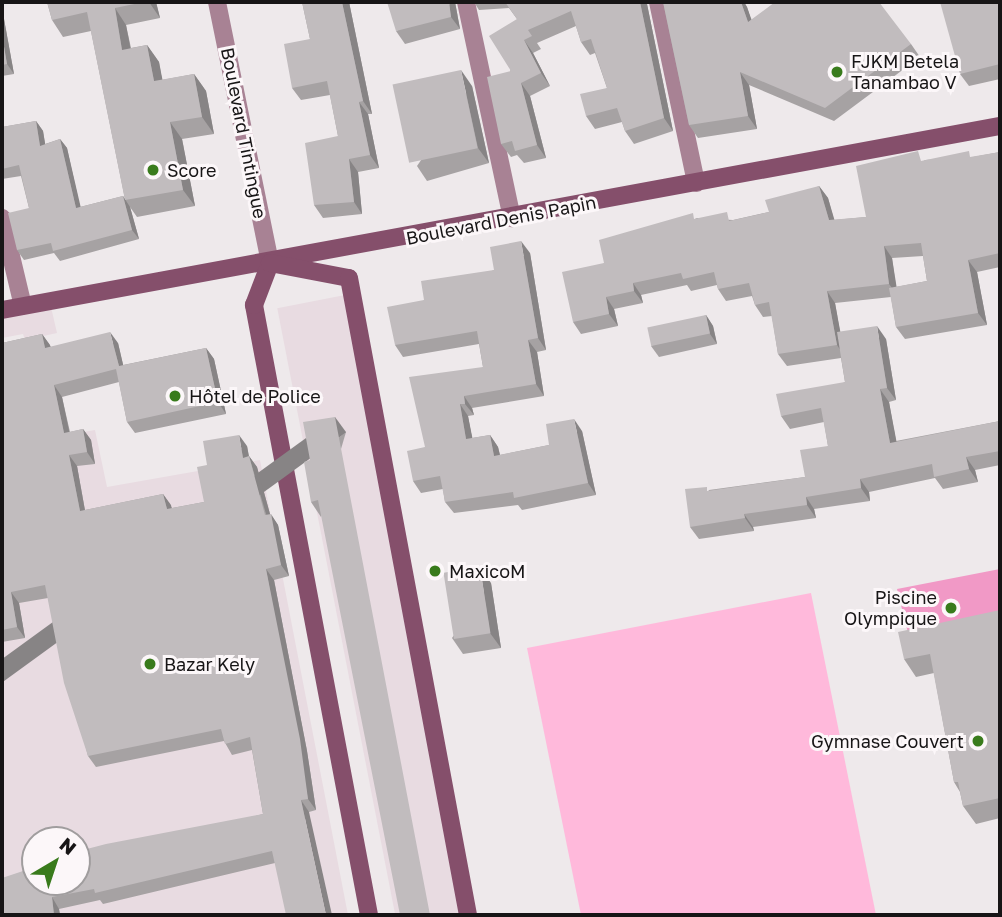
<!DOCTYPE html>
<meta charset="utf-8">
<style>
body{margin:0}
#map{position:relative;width:1002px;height:917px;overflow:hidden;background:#eee9eb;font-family:"Golos Text",sans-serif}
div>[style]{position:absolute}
.built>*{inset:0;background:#e8dbe1;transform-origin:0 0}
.green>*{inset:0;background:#ffb9db}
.water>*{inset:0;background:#f199c6}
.street>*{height:18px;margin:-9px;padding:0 9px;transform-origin:9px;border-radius:9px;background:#a88294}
.secondary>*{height:18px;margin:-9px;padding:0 9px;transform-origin:9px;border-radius:9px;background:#854f6b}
.wall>*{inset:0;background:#a6a2a3}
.shaded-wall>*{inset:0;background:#878485;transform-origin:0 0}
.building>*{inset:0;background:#c1bcbe;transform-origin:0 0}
.dots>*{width:19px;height:19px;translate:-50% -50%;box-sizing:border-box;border:4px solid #fcf7f9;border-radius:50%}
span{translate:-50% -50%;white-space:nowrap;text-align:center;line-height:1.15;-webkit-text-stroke:6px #fcf7f9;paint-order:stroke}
.poi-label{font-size:18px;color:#171516}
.left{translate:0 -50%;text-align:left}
.right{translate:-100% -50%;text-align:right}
.street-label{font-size:18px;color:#171516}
.frame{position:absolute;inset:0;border:4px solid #171516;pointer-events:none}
.north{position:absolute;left:21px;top:826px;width:70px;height:70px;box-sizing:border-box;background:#fcf7f9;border:2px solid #a09d9e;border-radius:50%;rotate:39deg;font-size:19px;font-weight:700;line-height:28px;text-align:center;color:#171516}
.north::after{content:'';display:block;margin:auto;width:24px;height:32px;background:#397b1c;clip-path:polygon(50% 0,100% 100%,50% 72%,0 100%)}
</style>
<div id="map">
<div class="built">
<div style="left:345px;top:295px;width:631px;height:69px;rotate:79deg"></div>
<div style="clip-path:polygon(51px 307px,57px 333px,25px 340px,23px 334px,2px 338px,2px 316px)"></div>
<div style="clip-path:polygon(evenodd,95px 430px,107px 487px,260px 460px,348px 915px,2px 915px,2px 446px,95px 430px,35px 840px,77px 840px,77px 882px,35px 882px,35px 840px)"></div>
</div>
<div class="green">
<div style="clip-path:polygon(811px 593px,876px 915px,581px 915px,527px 648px)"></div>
</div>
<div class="water">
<div style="clip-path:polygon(1000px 569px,1000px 627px,911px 645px,897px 589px)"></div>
</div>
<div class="street">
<div style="left:217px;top:2px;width:266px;rotate:78.5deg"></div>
<div style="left:466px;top:2px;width:221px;rotate:78deg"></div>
<div style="left:658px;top:2px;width:185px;rotate:78.1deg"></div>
<div style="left:2px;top:218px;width:90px;rotate:76.6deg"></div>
</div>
<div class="secondary">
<div style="left:2px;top:310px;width:1015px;rotate:-10.45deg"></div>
<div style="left:369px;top:915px;width:621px;rotate:-100.68deg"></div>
<div style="left:254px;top:305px;width:45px;rotate:-69.1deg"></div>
<div style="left:270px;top:263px;width:80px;rotate:10.8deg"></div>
<div style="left:349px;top:278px;width:648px;rotate:79.42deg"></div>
</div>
<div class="wall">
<div style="clip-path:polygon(47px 2px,156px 2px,160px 18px,126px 25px,131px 48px,147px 45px,159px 62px,162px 80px,194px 74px,206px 91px,214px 134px,182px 139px,195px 206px,137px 217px,130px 207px,139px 239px,60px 261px,54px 253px,24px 260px,17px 250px,29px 208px,21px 176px,2px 179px,2px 127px,36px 121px,43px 131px,45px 144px,60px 139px,67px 148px,80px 207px,123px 196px,125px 199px,91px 31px,63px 37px,52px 20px)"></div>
<div style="clip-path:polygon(302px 2px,349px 2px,372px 114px,368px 114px,379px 168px,358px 172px,362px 214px,323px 218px,314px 205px,338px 136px,330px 95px,301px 100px,292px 88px,310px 39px)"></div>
<div style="clip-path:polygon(455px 2px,460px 29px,405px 44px,396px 31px)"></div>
<div style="clip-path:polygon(474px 2px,649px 2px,647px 4px,673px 131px,634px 144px,625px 131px,622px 122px,595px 129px,586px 116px,607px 88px,595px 53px,590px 55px,581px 42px,576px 26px,537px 43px,541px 49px,533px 53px,550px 86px,530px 96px,546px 158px,524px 163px,517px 155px,511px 157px,501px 144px,517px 19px,509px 8px,479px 10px)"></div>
<div style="clip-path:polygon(663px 2px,744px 2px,747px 7px,751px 20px,911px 44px,920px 57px,834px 121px,749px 85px,757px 129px,698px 138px,689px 125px)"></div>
<div style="clip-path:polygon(1000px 2px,1000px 79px,969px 86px,960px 74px)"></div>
<div style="clip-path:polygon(2px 8px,14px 74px,2px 76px)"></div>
<div style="clip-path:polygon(472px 86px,489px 163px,427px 181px,417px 166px)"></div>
<div style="clip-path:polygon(evenodd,1000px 152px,1000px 267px,977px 272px,987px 325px,905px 339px,896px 327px,891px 297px,835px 303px,840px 332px,886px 339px,896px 400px,889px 402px,896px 441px,1000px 421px,1000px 465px,975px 470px,978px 482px,943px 489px,935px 478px,869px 492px,870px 501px,814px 509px,816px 518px,753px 527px,754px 531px,699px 539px,690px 527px,709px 490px,805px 477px,828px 446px,824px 422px,790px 429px,781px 416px,845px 382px,841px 358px,787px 366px,778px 354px,772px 316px,763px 317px,755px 305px,752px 296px,726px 301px,718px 289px,717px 285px,691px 291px,687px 285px,641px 295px,643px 303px,614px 309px,618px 326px,581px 334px,573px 322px,604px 263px,697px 218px,733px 220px,769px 212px,819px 186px,828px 198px,834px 220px,866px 217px,925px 160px,973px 157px,1000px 152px,923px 256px,927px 281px,896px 287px,892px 258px,923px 256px)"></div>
<div style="clip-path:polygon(530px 253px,546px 350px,537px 352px,544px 396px,472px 408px,474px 415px,468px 416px,472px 438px,490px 435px,498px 447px,500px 455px,549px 445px,582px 431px,596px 495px,522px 510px,518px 505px,454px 513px,445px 502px,443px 489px,421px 493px,413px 481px,425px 447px,483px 367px,479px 344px,403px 357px,395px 345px,424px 300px,494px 270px)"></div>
<div style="clip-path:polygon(706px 315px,713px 326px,717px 344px,659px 357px,651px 346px)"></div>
<div style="clip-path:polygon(42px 334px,51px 347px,118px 343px,123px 365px,206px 348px,214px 359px,226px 414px,135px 433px,127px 422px,119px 382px,62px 397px,70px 432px,83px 429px,91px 440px,95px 464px,77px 466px,85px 510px,163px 494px,172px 508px,204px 502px,207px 465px,247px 446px,249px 456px,257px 467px,270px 514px,278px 525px,289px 576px,274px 580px,307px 751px,316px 810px,309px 812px,275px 863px,103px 904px,100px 900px,59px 909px,60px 915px,2px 915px,85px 857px,263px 814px,252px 750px,232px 755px,224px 741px,96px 767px,88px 756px,48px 598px,19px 603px,25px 638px,2px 642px,2px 343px)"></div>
<div style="clip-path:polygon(346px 432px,321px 517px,311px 502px,310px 460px)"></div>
<div style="clip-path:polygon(491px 583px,501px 648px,463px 654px,452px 638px)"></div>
<div style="clip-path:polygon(1000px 610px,1000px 818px,976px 824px,963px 806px,960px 792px,954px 782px,934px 673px,916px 677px,904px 659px)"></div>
</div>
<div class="shaded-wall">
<div style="clip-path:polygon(149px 2px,156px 2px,160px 18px)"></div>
<div style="clip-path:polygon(342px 2px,349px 2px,372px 114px,363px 101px)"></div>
<div style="clip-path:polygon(449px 2px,455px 2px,460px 29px,451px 17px)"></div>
<div style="clip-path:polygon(640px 2px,649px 2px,647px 4px,673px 131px,664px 118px)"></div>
<div style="clip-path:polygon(741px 2px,744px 2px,747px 7px,757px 35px,748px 22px)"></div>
<div style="clip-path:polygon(2px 8px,14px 74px,7px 64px,2px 35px)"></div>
<div style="clip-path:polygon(115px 8px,126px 25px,134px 67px,122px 50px)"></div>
<div style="clip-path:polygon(524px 40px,533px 53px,550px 86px,541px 73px)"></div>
<div style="clip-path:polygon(147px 45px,159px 62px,166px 98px,154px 81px)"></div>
<div style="clip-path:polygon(461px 70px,472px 86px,489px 163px,478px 148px)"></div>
<div style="clip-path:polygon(740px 72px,749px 85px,757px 129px,748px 116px)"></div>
<div style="clip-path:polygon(194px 74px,206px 91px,214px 134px,202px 117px)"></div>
<div style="clip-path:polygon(521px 83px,530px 96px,546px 158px,537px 145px)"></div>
<div style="clip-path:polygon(359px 102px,368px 114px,379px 168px,370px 155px)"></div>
<div style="clip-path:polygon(36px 121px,43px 131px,47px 155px,40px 146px)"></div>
<div style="clip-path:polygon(170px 122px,182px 139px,195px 206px,183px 190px)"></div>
<div style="clip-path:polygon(60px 139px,67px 148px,83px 217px,76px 208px)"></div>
<div style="clip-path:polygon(349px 159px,358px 172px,362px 214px,354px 202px)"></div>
<div style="clip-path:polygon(819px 186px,828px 198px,838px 232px,829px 220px)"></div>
<div style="clip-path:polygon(123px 196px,130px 207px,139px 239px,132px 230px)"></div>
<div style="clip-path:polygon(521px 241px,530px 253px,546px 350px,538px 338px)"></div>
<div style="clip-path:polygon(884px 246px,892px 258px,898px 296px,889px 284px)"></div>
<div style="clip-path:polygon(968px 260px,977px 272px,987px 325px,978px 313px)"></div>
<div style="clip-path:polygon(633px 283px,641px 295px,643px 303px,634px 291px)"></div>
<div style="clip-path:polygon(827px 291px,835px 303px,845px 357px,837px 345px)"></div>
<div style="clip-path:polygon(606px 297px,614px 309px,618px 326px,609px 314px)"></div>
<div style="clip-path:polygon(706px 315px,713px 326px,717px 344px,710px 334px)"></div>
<div style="clip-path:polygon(877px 326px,886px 339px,896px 400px,887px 388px)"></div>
<div style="clip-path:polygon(110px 332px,118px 343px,126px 377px,119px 366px)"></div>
<div style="clip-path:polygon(42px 334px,50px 345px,53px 360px,45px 348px)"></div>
<div style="clip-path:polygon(528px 340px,537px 352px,544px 396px,536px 384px)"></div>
<div style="clip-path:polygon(206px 348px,214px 359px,226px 414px,218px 402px)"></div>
<div style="clip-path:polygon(54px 385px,62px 397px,72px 445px,64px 433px)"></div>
<div style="clip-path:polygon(880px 389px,889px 402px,899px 455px,890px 443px)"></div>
<div style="clip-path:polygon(464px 396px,472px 408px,474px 415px,465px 404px)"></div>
<div style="clip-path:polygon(460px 404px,468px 416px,475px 451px,466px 439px)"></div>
<div style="left:335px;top:417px;width:19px;height:507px;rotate:54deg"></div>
<div style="clip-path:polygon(574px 419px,582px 431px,596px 495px,588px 483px)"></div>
<div style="clip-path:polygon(83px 429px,91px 440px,95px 464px,87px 452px)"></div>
<div style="clip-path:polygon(239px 435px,247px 446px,251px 469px,243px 458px)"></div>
<div style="clip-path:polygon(490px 435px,498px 447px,503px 468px,494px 456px)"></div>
<div style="clip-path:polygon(69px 455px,77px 466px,87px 522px,80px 511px)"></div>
<div style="clip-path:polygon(249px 456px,257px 467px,273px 525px,271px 514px,278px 525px,289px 576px,281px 565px)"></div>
<div style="clip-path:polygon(966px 457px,975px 470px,978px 482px,969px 469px)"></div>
<div style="clip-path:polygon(860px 479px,869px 492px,870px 501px,861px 488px)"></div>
<div style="clip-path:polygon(163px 494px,171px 505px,174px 520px,167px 509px)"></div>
<div style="clip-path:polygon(806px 497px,814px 509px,816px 518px,807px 505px)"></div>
<div style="clip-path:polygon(744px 514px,753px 527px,754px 531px,745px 518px)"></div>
<div style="clip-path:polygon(480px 567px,491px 583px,501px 648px,490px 633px)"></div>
<div style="clip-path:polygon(266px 569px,274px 580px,307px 751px,316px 810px,308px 799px)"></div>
<div style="clip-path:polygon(11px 592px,19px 603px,25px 638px,17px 627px)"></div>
<div style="clip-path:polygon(301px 800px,309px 812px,332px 915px,326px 915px)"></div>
<div style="clip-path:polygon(52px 897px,59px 909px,60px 915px,54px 915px)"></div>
</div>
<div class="building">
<div style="clip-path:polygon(47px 2px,144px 2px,115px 8px,122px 50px,147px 45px,154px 81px,194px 74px,202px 117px,170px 122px,183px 190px,125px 200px,87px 12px,52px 20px)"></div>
<div style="clip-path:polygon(302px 2px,342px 2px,363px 101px,359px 102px,370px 155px,349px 159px,354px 202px,314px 205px,305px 143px,338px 136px,327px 81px,292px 88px,284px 44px,310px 39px)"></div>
<div style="clip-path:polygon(387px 2px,449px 2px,451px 17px,396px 31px)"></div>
<div style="clip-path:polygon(505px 2px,640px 2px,664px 118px,625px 131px,617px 108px,586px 116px,580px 94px,607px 88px,591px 39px,581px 42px,571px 11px,528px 30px,532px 36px,524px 40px,541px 73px,521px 83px,537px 145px,515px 151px,512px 141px,501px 144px,487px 77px,511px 71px,489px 36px,517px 19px)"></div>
<div style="clip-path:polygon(663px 2px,741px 2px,748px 22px,775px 2px,879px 2px,911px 44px,825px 108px,740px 72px,748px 116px,689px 125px)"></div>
<div style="clip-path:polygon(940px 2px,1000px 2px,1000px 64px,960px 74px)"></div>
<div style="clip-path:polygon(2px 35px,7px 64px,2px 65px)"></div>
<div style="left:461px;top:70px;width:80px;height:70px;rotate:78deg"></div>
<div style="clip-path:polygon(36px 121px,40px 146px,60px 139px,76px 208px,123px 196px,132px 230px,53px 251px,51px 243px,17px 250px,8px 213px,29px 208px,19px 165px,2px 169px,2px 127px)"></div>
<div style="clip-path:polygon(918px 151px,921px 161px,969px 151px,970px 157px,1000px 152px,1000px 253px,968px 260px,978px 313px,896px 327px,889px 288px,927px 281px,921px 243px,884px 246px,889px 284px,827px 291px,837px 345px,778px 354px,769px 302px,755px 305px,749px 283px,718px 289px,714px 272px,683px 279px,681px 273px,633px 283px,634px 291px,606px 297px,609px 314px,573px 322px,562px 272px,604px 263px,599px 240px,693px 213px,694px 219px,727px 212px,729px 221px,769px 212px,765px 200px,819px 186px,829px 220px,866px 217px,856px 166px)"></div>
<div style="clip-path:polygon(521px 241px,538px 338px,528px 340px,536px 384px,464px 396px,465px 404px,460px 404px,466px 439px,490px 435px,494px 456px,549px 445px,546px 424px,574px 419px,588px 483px,514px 498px,513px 492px,445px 502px,440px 476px,413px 481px,407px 451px,425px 447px,409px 377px,483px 367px,477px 331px,395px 345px,387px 307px,424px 300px,421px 281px,494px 270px,490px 247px)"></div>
<div style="left:706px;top:315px;width:19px;height:60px;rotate:78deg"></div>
<div style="clip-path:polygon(877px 326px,887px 388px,880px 389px,890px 443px,1000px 421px,1000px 451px,966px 457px,969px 469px,934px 477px,932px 464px,860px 479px,861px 488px,806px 497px,807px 505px,744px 514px,745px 518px,690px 527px,685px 489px,707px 487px,707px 491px,805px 477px,800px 450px,828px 446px,821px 408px,781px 416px,776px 394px,845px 382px,837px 332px)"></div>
<div style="clip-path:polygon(110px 332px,119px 366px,206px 348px,218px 402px,127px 422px,116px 369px,54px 385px,64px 433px,83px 429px,87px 452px,69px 455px,80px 511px,163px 494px,167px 509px,204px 502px,197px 467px,207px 465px,203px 441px,239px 435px,243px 458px,249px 456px,265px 515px,271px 514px,281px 565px,266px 569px,300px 739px,308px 799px,301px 800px,326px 915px,286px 915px,272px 851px,95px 893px,94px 889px,52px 897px,54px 915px,2px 915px,2px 878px,35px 867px,35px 882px,77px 882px,77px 859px,85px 857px,83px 850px,106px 844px,263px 814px,250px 737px,225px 744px,221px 729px,88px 756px,64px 683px,45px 585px,11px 592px,17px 627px,2px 630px,2px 343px,42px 334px,45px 348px)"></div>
<div style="clip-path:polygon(335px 417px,430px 915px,400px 915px,318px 500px,311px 502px,304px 462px,310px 460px,303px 422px)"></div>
<div style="left:480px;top:567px;width:67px;height:37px;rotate:81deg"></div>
<div style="clip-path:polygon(1000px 610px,1000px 798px,963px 806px,958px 782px,954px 782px,930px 654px,904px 659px,898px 632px)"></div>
</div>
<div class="dots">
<div style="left:837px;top:72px;background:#397b1c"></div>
<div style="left:153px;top:170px;background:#397b1c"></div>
<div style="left:175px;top:396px;background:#397b1c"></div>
<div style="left:435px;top:571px;background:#397b1c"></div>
<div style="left:951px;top:608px;background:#397b1c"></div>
<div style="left:150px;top:664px;background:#397b1c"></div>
<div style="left:978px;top:741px;background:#397b1c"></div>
</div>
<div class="poi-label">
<span class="left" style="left:851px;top:72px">FJKM Betela<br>Tanambao V</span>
<span class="left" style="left:167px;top:170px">Score</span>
<span class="left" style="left:189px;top:396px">Hôtel de Police</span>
<span class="left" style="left:449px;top:571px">MaxicoM</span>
<span class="right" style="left:937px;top:608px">Piscine<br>Olympique</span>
<span class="left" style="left:164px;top:664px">Bazar Kely</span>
<span class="right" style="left:964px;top:741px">Gymnase Couvert</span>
</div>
<div class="street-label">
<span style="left:244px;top:133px;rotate:79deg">Boulevard Tintingue</span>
<span style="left:501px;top:220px;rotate:-11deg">Boulevard Denis Papin</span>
</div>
<div class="frame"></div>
<div class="north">N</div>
</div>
